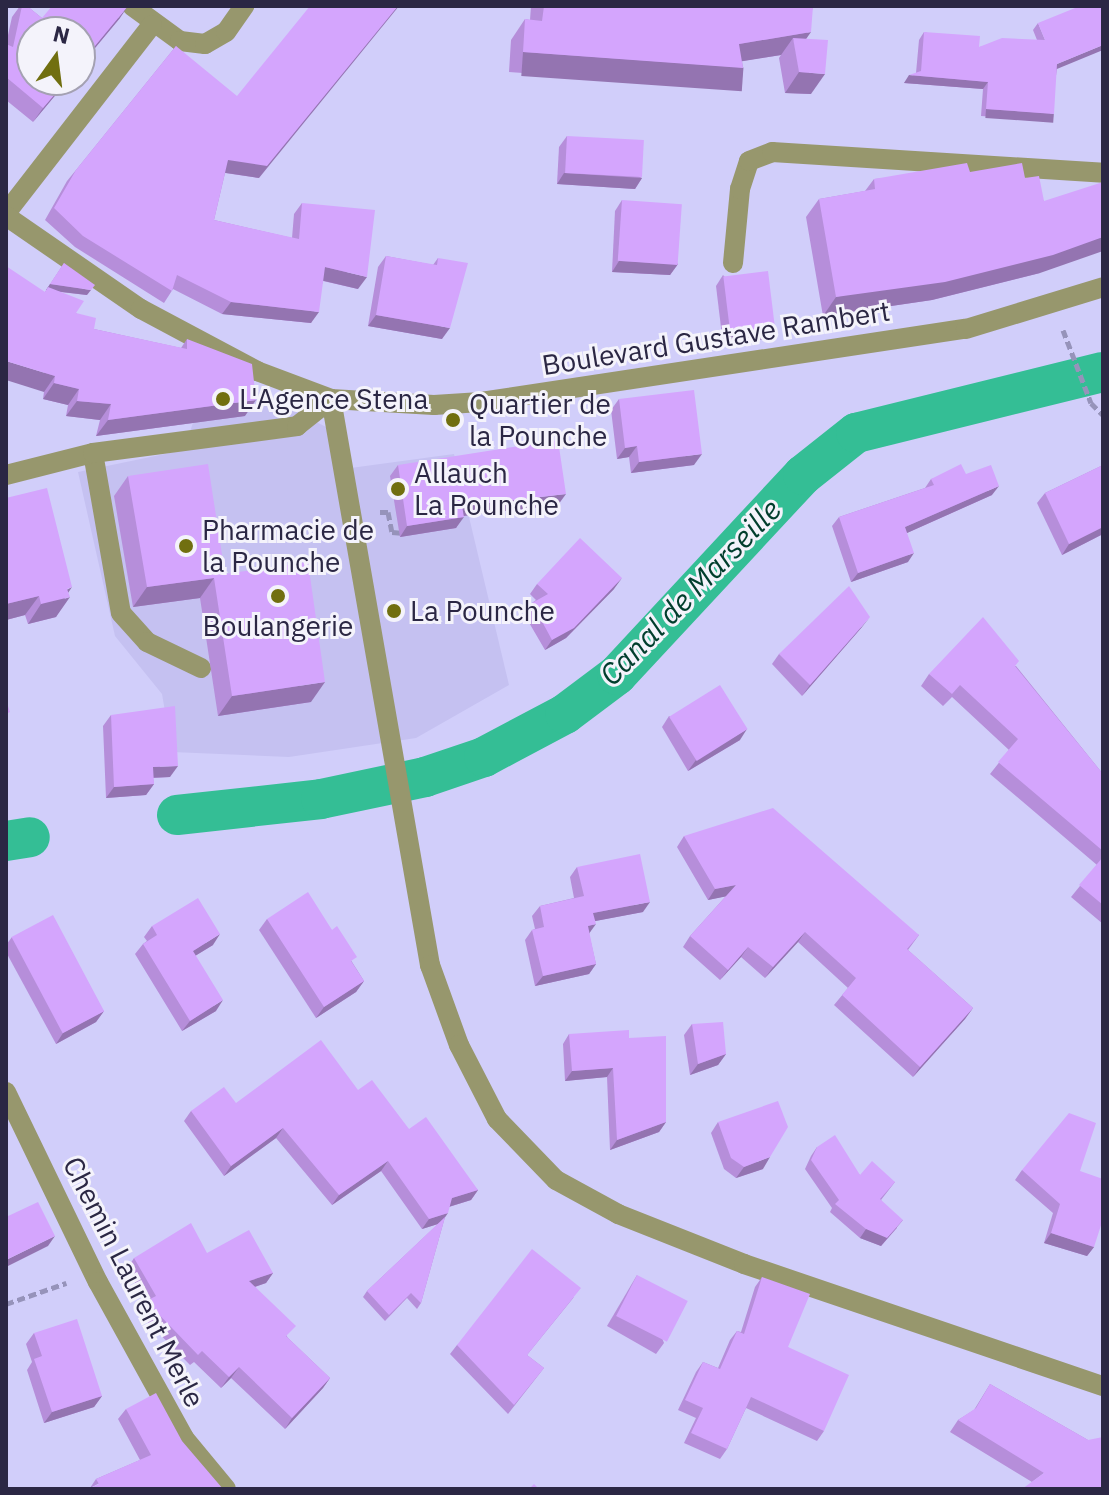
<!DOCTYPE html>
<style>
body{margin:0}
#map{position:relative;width:1109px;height:1495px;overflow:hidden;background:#d1cefa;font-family:"IBM Plex Sans",sans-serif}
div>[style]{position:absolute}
.built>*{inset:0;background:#c5c1f1}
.canal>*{height:40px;margin:-20px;padding:0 20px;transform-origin:20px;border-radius:20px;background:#34be95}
.path>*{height:5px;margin-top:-2.5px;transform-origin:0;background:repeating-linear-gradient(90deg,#9693ba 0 8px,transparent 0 12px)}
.minor>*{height:20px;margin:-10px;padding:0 10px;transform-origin:10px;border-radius:10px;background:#97976d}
.wall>*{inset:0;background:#b68eda}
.shaded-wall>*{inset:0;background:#9474b1;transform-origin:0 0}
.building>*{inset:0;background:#d4a5fd;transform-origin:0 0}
.dots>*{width:22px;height:22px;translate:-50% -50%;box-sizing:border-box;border:4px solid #f4f3fb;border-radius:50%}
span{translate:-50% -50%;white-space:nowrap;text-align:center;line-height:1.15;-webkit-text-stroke:6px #f4f3fb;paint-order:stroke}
.street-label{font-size:28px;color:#2b2744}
.poi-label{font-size:28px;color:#2b2744}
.left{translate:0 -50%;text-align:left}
.water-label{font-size:30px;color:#013e2d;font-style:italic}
.frame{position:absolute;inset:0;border:8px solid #2b2744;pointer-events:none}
.north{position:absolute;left:16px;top:16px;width:80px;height:80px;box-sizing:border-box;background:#f4f3fb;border:2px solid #a4a1b2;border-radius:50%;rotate:14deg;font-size:22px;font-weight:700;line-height:32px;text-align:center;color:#2b2744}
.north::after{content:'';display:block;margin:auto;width:28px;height:36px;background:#716f10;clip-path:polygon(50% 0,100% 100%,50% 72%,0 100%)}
</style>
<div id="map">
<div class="built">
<div style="clip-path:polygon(211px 368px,328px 428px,336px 470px,454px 454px,509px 685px,416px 738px,289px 757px,172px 752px,162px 694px,115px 636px,78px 472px,184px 450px)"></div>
</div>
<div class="canal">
<div style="left:177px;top:815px;width:145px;rotate:-6.3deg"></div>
<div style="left:321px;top:799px;width:106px;rotate:-11.9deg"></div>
<div style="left:425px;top:777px;width:62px;rotate:-18.7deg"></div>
<div style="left:484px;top:757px;width:92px;rotate:-28deg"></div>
<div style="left:565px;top:714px;width:65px;rotate:-36.9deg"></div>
<div style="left:617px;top:675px;width:273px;rotate:-47.1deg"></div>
<div style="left:803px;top:475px;width:68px;rotate:-38.4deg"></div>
<div style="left:856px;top:433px;width:254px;rotate:-13.9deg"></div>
<div style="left:6px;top:841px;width:24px;rotate:-9deg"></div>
</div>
<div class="path">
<div style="left:1063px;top:330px;width:78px;rotate:69deg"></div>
<div style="left:1091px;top:403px;width:17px;rotate:45deg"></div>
<div style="left:380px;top:512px;width:8px"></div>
<div style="left:388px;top:512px;width:20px;rotate:79deg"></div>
<div style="left:392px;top:532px;width:12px;rotate:5deg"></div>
<div style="left:6px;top:1304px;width:64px;rotate:-19.3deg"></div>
</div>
<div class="minor">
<div style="left:132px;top:6px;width:59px;rotate:36.1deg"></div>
<div style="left:180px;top:41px;width:25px;rotate:7deg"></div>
<div style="left:205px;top:44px;width:24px;rotate:-30deg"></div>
<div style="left:226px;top:32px;width:32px;rotate:-55deg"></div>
<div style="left:6px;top:213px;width:238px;rotate:-52.2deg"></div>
<div style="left:6px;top:216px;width:164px;rotate:34.6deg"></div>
<div style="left:141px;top:309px;width:132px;rotate:28.1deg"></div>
<div style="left:257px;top:371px;width:79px;rotate:20.7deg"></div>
<div style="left:331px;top:399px;width:103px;rotate:3.3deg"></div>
<div style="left:434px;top:405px;width:47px;rotate:-3.7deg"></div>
<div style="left:481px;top:402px;width:490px;rotate:-8.6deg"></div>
<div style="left:966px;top:329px;width:143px;rotate:-17deg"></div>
<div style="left:733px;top:263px;width:74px;rotate:-84.6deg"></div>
<div style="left:740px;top:189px;width:29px;rotate:-72deg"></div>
<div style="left:749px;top:161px;width:25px;rotate:-21deg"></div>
<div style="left:772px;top:152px;width:332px;rotate:3.6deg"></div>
<div style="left:331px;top:399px;width:575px;rotate:80.08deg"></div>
<div style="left:430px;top:965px;width:85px;rotate:70.1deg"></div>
<div style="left:459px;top:1045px;width:83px;rotate:62.8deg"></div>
<div style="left:497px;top:1119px;width:85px;rotate:46deg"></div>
<div style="left:556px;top:1180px;width:71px;rotate:28.7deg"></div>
<div style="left:618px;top:1214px;width:136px;rotate:21.6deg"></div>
<div style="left:744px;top:1264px;width:379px;rotate:18.8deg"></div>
<div style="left:93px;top:453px;width:162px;rotate:80.1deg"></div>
<div style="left:121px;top:613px;width:39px;rotate:48deg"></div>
<div style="left:147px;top:642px;width:60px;rotate:25.7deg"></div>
<div style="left:6px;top:475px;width:90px;rotate:-14.2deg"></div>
<div style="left:93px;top:453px;width:206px;rotate:-7.5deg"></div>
<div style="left:297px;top:426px;width:43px;rotate:-38.5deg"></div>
<div style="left:6px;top:1092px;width:211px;rotate:64.2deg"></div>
<div style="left:98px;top:1282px;width:178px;rotate:61.1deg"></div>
<div style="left:184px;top:1438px;width:66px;rotate:50.5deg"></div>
</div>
<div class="wall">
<div style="clip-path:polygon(20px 6px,27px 6px,42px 18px,120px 18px,33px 122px,6px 100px,6px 44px,12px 17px)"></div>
<div style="clip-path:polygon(531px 6px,813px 6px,806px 38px,811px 94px,785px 93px,779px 58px,781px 55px,742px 61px,743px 68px,729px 88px,509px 72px,511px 40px,525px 19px,530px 20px)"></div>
<div style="clip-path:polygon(1038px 23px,1057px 69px,1049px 121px,981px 116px,983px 89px,904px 83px,916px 73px,919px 40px,924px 32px,979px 47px,1037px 40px,1033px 30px)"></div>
<div style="clip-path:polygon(176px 46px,259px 178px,225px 173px,214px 220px,292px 238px,294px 214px,302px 203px,358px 289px,323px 281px,311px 323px,222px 314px,173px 289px,164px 303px,75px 247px,45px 220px,67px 181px,76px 170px)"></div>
<div style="clip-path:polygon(567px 136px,642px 178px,635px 189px,557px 184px,559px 147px)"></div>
<div style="clip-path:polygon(970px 172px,1025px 178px,1044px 201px,1040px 273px,932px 300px,823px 316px,806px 217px,819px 199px,865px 191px,874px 179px)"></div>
<div style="clip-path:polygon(622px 200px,678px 264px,670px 275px,612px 272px,615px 211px)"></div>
<div style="clip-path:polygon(386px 256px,433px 265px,438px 258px,442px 339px,368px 326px,378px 267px)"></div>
<div style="clip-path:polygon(64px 263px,87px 295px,60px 292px,76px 313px,94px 329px,181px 348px,187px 339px,245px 416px,96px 436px,100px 420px,66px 416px,68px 405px,43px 399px,44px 392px,45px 292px)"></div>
<div style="clip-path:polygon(723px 275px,775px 329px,768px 339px,723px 344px,716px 286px)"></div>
<div style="clip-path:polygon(619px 399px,694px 465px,631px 473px,629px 457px,617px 459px,611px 410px)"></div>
<div style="clip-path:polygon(398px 465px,558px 505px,463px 516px,456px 528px,400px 537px,390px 476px)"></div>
<div style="clip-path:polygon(1103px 465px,1103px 534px,1062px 555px,1037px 503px,1045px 493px)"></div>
<div style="clip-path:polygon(966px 474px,992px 495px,907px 533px,908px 562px,851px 582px,832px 526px,839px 517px,925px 488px,931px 479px)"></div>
<div style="clip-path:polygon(128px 476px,225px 574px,311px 702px,218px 716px,200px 598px,133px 607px,114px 496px)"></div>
<div style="clip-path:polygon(6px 498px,68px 592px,56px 617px,28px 624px,25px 615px,6px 620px)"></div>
<div style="clip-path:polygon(537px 584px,614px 589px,566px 638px,545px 650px,524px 614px,532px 603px,536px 600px,530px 594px)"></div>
<div style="clip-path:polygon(862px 627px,802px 696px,772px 664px,779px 654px)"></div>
<div style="clip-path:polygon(1016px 666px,1103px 774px,1103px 924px,1071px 897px,1097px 865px,990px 774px,1009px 750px,952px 697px,943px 706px,921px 686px,929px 674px)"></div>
<div style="clip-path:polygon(111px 715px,170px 777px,153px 778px,154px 784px,146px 795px,106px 798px,103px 726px)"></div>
<div style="clip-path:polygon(669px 716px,740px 740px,688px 771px,662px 727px)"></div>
<div style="clip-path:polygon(684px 836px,919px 935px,908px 950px,973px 1008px,965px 1019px,913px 1077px,834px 1005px,848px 988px,798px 942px,765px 978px,741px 957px,720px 980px,683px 947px,690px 936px,726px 896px,708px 900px,677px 847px)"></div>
<div style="clip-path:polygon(577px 867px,643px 912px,595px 921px,589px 934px,596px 964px,589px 974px,535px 986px,525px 940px,532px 930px,535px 929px,532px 916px,540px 906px,574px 898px,570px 877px)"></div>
<div style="clip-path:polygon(267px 919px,332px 930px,364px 981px,356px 992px,316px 1018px,259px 930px)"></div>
<div style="clip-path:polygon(152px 926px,213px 945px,195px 956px,216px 1011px,182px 1031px,135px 954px,143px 944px,147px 941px,144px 937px)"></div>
<div style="clip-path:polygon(12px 937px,104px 1011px,96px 1022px,56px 1044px,6px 952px,6px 945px)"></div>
<div style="clip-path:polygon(692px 1024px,726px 1054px,718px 1065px,690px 1075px,684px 1035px)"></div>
<div style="clip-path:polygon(569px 1034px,629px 1038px,666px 1122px,659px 1132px,610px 1150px,607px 1077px,565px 1081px,563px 1044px)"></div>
<div style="clip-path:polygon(236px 1103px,409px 1129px,478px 1190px,471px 1200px,449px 1207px,445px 1217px,421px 1303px,417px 1309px,407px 1298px,385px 1321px,363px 1297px,367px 1291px,438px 1224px,422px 1229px,381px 1171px,332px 1205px,276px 1138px,224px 1176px,184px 1121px,191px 1111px)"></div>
<div style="clip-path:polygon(718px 1122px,763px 1169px,736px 1178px,724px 1169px,711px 1133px)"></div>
<div style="clip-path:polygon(817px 1147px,860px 1175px,895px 1182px,881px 1200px,897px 1228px,881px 1246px,860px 1238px,830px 1212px,832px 1208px,805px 1169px,811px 1156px)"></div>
<div style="clip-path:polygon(1022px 1170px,1080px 1171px,1094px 1247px,1087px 1256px,1044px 1243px,1053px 1213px,1015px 1180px)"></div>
<div style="clip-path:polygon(207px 1253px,273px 1273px,266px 1283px,255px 1287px,288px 1338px,330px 1378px,323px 1388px,285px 1429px,231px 1378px,221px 1388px,194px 1362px,190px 1365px,138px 1312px,146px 1301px,127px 1269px,134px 1258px)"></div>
<div style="clip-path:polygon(637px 1275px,664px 1343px,656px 1354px,607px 1326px)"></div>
<div style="clip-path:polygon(762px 1277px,788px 1347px,824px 1431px,817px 1441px,746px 1408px,727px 1449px,720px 1459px,684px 1443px,696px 1418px,678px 1410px,696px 1372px,703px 1362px,718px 1368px,730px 1340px,737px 1331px,741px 1332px,755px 1287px)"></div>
<div style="clip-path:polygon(574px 1297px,527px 1355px,544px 1368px,508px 1414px,450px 1354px,457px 1345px)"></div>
<div style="clip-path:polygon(34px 1333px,102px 1396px,94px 1407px,44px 1423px,27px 1370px,32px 1362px,26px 1344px)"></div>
<div style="clip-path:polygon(990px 1384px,1088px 1440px,1032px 1482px,950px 1432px,958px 1420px,974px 1410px)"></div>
<div style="clip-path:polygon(126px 1409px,182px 1441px,90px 1488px,96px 1479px,140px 1460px,118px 1419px)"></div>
</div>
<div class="shaded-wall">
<div style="clip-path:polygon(128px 6px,120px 18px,80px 66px,80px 64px)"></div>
<div style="clip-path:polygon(398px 6px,399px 6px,259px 178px,220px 172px,228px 160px)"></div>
<div style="clip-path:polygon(811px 32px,797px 52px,793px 38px,781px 55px,725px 64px,739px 44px)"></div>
<div style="clip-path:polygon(1103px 45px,1103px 50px,1052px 71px,1057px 64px)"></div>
<div style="left:523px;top:52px;width:221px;height:24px;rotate:4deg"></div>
<div style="clip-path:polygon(799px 72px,825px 74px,811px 94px,785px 93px)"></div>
<div style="clip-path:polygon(909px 75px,988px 82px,983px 89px,904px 83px)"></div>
<div style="clip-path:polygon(67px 80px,68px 80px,33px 122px,43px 108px)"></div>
<div style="left:986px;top:109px;width:68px;height:9px;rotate:4deg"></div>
<div style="clip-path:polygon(564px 173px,642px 178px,635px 189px,557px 184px)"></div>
<div style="clip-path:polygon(1103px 237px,1103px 251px,1040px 273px,932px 300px,823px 316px,836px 297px)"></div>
<div style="clip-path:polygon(619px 261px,678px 264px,670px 275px,612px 272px)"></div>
<div style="clip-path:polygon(325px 267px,367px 277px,358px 289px,316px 279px)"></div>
<div style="clip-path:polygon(50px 284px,91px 290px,87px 295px,46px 290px)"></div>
<div style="clip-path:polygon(231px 302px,319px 312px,311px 323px,222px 314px)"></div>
<div style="clip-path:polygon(376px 315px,450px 328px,442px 339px,368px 326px)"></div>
<div style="clip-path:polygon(775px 329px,768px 339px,723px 344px,731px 334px)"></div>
<div style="clip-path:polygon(6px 361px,55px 376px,44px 392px,6px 380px)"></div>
<div style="clip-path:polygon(54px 383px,79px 389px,68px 405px,43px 399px)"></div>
<div style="clip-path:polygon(256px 400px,245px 416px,96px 436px,108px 420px)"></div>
<div style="clip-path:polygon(77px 401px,111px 404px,100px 420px,66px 416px)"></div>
<div style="clip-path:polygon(637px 446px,629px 457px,617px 459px,625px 448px)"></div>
<div style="clip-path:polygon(702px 454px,694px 465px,631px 473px,639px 462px)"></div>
<div style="clip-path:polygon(999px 486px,992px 495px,898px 537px,905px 527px)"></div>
<div style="clip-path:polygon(566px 494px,558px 505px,454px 517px,462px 506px)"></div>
<div style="clip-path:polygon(464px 517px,456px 528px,400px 537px,407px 526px)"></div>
<div style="clip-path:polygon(1103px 527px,1103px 534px,1062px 555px,1069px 544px)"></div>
<div style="clip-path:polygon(914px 553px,908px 562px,851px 582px,858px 573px)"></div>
<div style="clip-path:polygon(214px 578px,200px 598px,133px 607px,147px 587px)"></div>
<div style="clip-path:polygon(622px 578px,614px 589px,566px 638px,545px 650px,552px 640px)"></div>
<div style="clip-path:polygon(72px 587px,64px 599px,70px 597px,56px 617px,28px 624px,41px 604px)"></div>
<div style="clip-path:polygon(39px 596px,25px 615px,6px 620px,6px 604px)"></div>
<div style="clip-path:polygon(870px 617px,862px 627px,802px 696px,810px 685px)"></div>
<div style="clip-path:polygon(325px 682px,311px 702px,218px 716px,232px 696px)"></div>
<div style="clip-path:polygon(747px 729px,740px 740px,688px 771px,696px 760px)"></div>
<div style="clip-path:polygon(178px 766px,170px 777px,145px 778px,153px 767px)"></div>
<div style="clip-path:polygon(154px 784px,146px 795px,106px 798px,114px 787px)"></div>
<div style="clip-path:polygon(736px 885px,728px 896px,708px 900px,715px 889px)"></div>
<div style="clip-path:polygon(650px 902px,643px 912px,585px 923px,593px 913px)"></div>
<div style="clip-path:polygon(596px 924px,588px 935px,588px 926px)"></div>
<div style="clip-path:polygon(805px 932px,798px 942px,765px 978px,773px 967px)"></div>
<div style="clip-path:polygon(220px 934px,213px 945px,185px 962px,193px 951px)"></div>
<div style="clip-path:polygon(748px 947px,741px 957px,720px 980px,728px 970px)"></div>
<div style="clip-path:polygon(596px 964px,589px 974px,535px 986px,543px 976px)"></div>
<div style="clip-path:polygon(364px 981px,356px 992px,316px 1018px,324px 1007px)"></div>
<div style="clip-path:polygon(223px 1000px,216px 1011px,182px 1031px,190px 1021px)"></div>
<div style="clip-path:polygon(973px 1008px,965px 1019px,913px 1077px,920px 1067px)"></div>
<div style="clip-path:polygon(104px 1011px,96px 1022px,56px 1044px,63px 1033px)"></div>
<div style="clip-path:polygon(726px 1054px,718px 1065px,690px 1075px,698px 1064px)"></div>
<div style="clip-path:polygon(613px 1068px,607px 1077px,565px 1081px,572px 1071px)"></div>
<div style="clip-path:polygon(666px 1122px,659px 1132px,610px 1150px,617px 1140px)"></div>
<div style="clip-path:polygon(283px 1128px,276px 1138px,224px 1176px,231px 1166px)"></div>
<div style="clip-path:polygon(770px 1157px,763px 1169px,736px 1178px,744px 1167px)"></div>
<div style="clip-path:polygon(388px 1161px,381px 1171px,332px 1205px,339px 1195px)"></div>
<div style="clip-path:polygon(478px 1190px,471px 1200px,445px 1208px,452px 1198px)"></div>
<div style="clip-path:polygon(448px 1213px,441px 1223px,422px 1229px,429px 1219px)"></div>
<div style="clip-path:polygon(903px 1220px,881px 1246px,860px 1238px,866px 1229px)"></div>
<div style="clip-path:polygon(1051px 1233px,1094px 1247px,1087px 1256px,1044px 1243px)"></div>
<div style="clip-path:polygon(55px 1236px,48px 1246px,6px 1267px,6px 1260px)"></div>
<div style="clip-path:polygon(273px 1273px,266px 1283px,242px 1291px,249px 1281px)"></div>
<div style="clip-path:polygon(239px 1367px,231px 1378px,221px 1388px,229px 1377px)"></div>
<div style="clip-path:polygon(330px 1378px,323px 1388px,285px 1429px,292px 1418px)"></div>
<div style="clip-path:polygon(102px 1396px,94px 1407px,44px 1423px,52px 1412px)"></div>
</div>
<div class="building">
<div style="clip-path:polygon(22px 6px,27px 6px,42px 18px,52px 6px,128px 6px,80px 64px,80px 32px,32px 32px,32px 80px,67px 80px,43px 108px,6px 77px,6px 44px,13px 47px)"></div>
<div style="clip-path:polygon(310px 6px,398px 6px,267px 166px,228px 160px,214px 220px,299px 239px,302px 203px,375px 210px,367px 277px,325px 267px,319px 312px,231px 302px,177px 275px,172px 291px,83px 236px,54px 208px,76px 170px,176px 46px,237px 96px)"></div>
<div style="clip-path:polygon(544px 6px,813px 6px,811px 32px,739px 44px,743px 68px,523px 52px,525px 19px,542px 21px)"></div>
<div style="clip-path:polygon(1080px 6px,1103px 6px,1103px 45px,1057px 64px,1054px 114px,986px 109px,988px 82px,909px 75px,921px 71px,924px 32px,980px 36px,979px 47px,1002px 38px,1045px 40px,1038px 23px)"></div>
<div style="clip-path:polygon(793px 38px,828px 40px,825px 74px,799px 72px)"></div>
<div style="left:567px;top:136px;width:77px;height:37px;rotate:3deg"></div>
<div style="clip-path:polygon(967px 163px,970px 172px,1022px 163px,1025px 178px,1039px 176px,1044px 201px,1103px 182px,1103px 237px,1053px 255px,945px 282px,836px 297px,819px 199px,875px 189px,874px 179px)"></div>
<div style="left:622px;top:200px;width:60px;height:61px;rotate:4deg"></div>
<div style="clip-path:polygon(386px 256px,437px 265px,438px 258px,468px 263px,450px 328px,376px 315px)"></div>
<div style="clip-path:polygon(64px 263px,95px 285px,91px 290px,50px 284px)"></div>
<div style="clip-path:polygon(6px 266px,45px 292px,48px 287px,84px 301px,76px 313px,96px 318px,94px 329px,187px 349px,187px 339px,252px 364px,256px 400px,108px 420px,111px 404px,77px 401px,79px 389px,54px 383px,55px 376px,6px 361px)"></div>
<div style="left:768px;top:271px;width:58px;height:45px;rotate:83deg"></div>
<div style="clip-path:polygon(694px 390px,702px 454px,639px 462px,637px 446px,625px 448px,619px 399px)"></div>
<div style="clip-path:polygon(558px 440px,566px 494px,462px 506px,464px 517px,407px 526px,398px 465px)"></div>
<div style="clip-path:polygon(208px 464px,225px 574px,308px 562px,325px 682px,232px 696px,214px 578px,147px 587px,128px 476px)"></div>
<div style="clip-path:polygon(961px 464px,966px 474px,991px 465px,999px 486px,905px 527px,914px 553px,858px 573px,839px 517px,934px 485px,931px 479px)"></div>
<div style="clip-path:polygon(1103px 465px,1103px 527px,1069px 544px,1045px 493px)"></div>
<div style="clip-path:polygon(47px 488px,72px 587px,67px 589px,70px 597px,41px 604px,39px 596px,6px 604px,6px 498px)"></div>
<div style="clip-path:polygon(580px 538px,622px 578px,574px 628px,552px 640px,532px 603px,548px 594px,537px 584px)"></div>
<div style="clip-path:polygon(849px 586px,870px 617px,810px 685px,779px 654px)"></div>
<div style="clip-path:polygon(983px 617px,1019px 661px,1015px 666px,1103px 774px,1103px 851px,998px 762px,1018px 739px,960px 685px,952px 694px,929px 674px)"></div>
<div style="left:720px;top:685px;width:52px;height:60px;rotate:58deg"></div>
<div style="clip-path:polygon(6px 700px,10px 712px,6px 714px)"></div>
<div style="clip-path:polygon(175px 706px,178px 766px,153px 767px,154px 784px,114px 787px,111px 715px)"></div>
<div style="clip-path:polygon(773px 808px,919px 935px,907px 949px,973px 1008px,920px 1067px,842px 995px,856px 978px,805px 932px,773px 967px,748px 947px,728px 970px,690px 936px,736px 885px,715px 889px,684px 836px)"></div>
<div style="clip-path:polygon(640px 854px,650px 902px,593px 913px,596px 924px,588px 926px,596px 964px,543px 976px,532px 930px,544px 927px,540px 906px,584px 896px,577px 867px)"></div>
<div style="clip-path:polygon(1103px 857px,1103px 905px,1079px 885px)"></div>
<div style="clip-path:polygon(308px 892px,332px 930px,337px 926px,357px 957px,351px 961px,364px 981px,324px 1007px,267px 919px)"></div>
<div style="clip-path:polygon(198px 898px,220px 934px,193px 951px,223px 1000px,190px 1021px,143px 944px,157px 935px,152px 926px)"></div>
<div style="left:53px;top:915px;width:109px;height:47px;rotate:62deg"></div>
<div style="clip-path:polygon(723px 1022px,726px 1054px,698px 1064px,692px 1024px)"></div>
<div style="clip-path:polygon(629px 1030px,629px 1038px,666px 1036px,666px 1122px,617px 1140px,613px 1068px,572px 1071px,569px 1034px)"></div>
<div style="clip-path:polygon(321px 1040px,358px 1090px,372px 1080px,409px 1129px,426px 1117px,478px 1190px,452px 1198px,448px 1213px,429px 1219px,388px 1161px,339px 1195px,283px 1128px,231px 1166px,191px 1111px,224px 1087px,236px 1103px)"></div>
<div style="clip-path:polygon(778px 1101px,788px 1127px,770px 1157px,744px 1167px,731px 1158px,718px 1122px)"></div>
<div style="clip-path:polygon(1069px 1113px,1096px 1123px,1080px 1171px,1103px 1179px,1103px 1219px,1094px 1247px,1051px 1233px,1060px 1204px,1022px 1170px)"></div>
<div style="clip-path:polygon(835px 1135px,860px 1175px,872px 1161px,895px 1182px,880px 1199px,903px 1220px,887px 1238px,866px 1229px,835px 1204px,839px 1200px,811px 1160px,817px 1147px)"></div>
<div style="clip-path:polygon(38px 1202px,55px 1236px,6px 1260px,6px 1217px)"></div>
<div style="clip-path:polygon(445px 1217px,421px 1303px,411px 1293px,389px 1315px,367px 1291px)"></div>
<div style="clip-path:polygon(191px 1223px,207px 1253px,249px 1230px,273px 1273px,249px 1281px,296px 1326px,286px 1336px,330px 1378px,292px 1418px,239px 1367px,229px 1377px,202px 1351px,198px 1355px,146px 1301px,156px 1296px,134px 1258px)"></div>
<div style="clip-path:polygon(532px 1249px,581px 1288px,527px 1355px,544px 1368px,514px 1405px,457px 1345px)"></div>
<div style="left:637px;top:1275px;width:57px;height:46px;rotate:27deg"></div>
<div style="clip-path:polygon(762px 1277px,810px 1294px,788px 1347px,849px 1375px,824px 1431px,751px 1397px,727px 1449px,691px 1433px,703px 1408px,685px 1400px,703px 1362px,720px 1369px,737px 1331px,744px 1334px)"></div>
<div style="clip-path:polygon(77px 1319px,102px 1396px,52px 1412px,34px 1359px,42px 1356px,34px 1333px)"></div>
<div style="clip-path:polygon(990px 1384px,1088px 1440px,1103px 1437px,1103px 1489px,1022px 1489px,1044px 1473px,958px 1420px,976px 1408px)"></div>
<div style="clip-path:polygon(156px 1393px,182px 1441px,223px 1489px,88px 1489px,99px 1484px,96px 1479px,151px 1455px,126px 1409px)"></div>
<div style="clip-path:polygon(534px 1484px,539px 1489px,529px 1489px)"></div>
</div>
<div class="dots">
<div style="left:223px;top:399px;background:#716f10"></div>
<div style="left:453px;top:420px;background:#716f10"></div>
<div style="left:398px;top:489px;background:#716f10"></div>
<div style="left:186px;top:546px;background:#716f10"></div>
<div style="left:278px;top:596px;background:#716f10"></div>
<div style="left:394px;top:611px;background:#716f10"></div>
</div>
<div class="street-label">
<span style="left:716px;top:338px;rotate:-9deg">Boulevard Gustave Rambert</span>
<span style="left:134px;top:1282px;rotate:63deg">Chemin Laurent Merle</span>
</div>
<div class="poi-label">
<span class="left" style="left:239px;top:399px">L'Agence Stena</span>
<span class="left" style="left:469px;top:420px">Quartier de<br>la Pounche</span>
<span class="left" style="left:414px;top:489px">Allauch<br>La Pounche</span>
<span class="left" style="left:202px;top:546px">Pharmacie de<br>la Pounche</span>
<span class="left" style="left:410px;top:611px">La Pounche</span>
<span style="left:278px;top:626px">Boulangerie</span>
</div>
<div class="water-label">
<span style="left:690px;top:592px;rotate:-46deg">Canal de Marseille</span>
</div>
<div class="frame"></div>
<div class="north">N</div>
</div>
